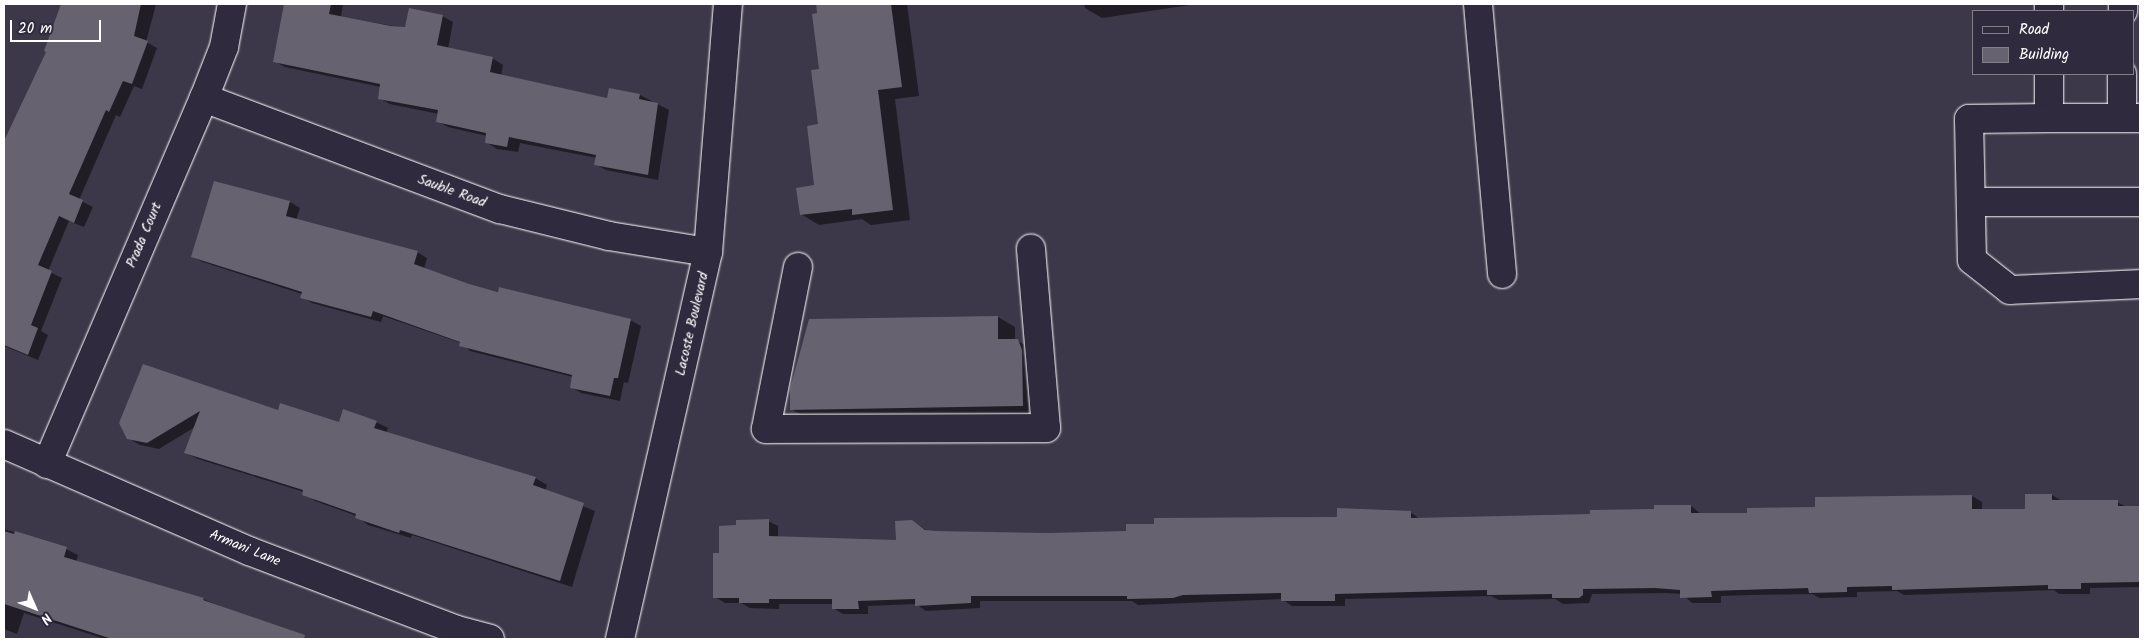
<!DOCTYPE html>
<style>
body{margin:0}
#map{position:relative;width:2144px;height:643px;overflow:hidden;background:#3c3749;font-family:Kalam,sans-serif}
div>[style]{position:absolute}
.shadow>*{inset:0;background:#0007}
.building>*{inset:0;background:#666270}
.roads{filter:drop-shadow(0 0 1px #fff) drop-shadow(0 0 1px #fff)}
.minor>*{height:28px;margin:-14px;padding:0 14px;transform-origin:14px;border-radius:14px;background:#2f2a3d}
span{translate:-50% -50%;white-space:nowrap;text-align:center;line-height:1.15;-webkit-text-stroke:4px #2f2a3d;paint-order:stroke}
.street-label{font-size:14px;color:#fff}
.frame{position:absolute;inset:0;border:5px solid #fff;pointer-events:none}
.legend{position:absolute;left:1972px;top:10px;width:162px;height:65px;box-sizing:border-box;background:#2f2a3d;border:1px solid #827f8b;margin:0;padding:6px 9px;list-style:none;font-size:15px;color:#fff}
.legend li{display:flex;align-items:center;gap:10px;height:25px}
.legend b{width:25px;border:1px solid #827f8b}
.north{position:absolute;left:10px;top:583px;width:50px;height:50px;-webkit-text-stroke:4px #2f2a3d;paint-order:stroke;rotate:134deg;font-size:14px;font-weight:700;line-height:20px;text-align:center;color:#fff}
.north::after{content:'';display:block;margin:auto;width:18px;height:22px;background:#fff;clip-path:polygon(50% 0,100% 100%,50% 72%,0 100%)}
.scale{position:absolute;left:10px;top:20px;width:91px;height:22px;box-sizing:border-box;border:2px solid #fff;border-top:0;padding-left:6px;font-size:15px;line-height:18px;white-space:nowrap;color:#fff;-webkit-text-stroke:4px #2f2a3d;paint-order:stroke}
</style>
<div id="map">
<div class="shadow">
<div style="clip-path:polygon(62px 4px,156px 4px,146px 42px,157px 48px,142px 89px,134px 86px,120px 117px,116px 115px,79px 200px,93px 207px,84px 227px,69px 221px,48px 271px,62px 278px,41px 331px,48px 335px,38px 360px,4px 346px,4px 168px,10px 153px,4px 150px,4px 145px,48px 52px,45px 51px)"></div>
<div style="clip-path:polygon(285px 4px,343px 4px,341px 17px,406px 28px,442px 16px,453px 22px,448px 49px,492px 58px,503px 65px,501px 76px,608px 99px,640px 95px,669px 110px,658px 180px,606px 170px,595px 164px,597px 158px,520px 143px,518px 152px,497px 149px,486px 142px,487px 136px,448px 127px,437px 121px,439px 114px,390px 104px,379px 98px,381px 87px,285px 67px,274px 61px)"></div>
<div style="clip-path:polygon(817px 4px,907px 4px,919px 96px,895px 99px,910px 220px,871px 225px,862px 219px,819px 225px,801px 214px,816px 186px,820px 70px)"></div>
<div style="clip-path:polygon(1084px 4px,1197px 4px,1102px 18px,1085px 8px)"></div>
<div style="clip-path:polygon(215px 183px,290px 202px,300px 208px,296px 220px,417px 252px,427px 258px,424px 269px,468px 285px,630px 320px,641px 326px,628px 383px,624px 382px,620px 401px,581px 393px,571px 387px,573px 377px,470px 351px,461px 343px,383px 316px,381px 322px,312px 303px,302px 297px,302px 294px,203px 262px,193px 257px)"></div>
<div style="clip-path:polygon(998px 317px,1015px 327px,1015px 340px,1036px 350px,1040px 416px,809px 419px,791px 409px)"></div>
<div style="clip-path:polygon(144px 365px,279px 411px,340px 423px,376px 422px,388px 428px,386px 433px,535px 478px,547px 485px,545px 491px,595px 511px,572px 587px,412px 535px,411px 538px,368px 525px,357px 516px,315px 501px,304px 492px,198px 459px,186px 453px,195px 427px,159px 449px,140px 445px,128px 438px)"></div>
<div style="clip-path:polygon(2026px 495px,2052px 495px,2062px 501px,2117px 502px,2127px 507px,2140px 507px,2140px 587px,2090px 588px,2090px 594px,2059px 594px,2054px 590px,1904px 595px,1897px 591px,1857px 592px,1857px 597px,1820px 598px,1812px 594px,1751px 595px,1721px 596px,1721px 603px,1692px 603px,1682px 594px,1666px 593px,1592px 594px,1589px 603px,1563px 604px,1555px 599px,1499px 600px,1491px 596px,1345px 599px,1345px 606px,1292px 606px,1282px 599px,1138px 605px,1132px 601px,980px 601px,980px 608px,926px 611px,916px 604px,868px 606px,868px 614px,843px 614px,833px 608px,833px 604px,779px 604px,779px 609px,750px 608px,741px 603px,725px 603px,715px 597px,720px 554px,737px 527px,768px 521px,778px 526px,778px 538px,897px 541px,912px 521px,928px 531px,1050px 534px,1127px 532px,1410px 512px,1420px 519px,1591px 515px,1691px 506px,1701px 514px,1748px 514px,1972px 496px,1982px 502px,1982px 510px,2026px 510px)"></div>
<div style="clip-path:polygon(4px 529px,66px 549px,78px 555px,76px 562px,203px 599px,284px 632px,282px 639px,105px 639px,24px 613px,17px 634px,4px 629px)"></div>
</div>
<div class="building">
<div style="clip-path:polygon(61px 4px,141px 4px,134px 36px,148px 41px,132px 84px,123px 81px,109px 112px,106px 110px,69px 194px,83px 200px,74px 223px,59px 216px,38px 265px,52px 271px,31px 325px,38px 328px,28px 355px,4px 345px,4px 141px,46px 52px,44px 51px)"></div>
<div style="clip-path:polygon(284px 4px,331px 4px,329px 14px,391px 26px,405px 27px,409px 8px,443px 15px,437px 45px,493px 57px,490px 72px,607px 98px,609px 88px,640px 94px,639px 99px,658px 103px,648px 175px,594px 165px,596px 155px,509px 137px,507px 147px,485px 143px,486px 133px,436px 122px,438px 110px,378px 99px,380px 84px,273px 62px)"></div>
<div style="clip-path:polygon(816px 4px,891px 4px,902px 87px,878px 90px,893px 210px,852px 215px,852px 209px,800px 215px,796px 188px,814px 185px,807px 126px,818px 124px,811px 70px,819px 69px,812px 14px,817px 13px)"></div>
<div style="clip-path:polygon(214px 181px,290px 201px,286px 216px,418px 251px,414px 264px,469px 284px,498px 292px,499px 287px,631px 319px,618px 378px,614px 378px,610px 396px,570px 388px,572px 375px,459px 346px,460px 342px,373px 311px,371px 317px,300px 298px,302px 292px,191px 257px)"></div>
<div style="clip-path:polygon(998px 316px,998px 339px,1018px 339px,1022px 350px,1023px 406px,790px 410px,790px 389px,809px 319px)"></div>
<div style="clip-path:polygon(143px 364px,278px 410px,280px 403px,339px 422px,343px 409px,377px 421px,374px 428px,536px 477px,533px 485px,584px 503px,560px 581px,400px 530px,399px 533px,355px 518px,356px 514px,302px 495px,303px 490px,184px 453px,200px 411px,147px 443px,127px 439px,119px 423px)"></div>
<div style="clip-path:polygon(2025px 494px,2052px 494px,2052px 500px,2118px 500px,2118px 506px,2140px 506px,2140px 582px,2081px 583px,2081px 589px,2048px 589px,2048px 585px,1892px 590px,1892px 586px,1847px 587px,1847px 592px,1809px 593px,1808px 588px,1740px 590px,1711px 591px,1712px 597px,1680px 598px,1680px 590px,1655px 588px,1583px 589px,1583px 595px,1579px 598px,1552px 598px,1552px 594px,1487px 595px,1487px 590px,1335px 594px,1335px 601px,1281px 601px,1281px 593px,1183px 595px,1173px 598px,1127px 599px,1127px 596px,971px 596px,971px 603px,915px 606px,915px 599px,858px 601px,859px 609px,832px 609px,832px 599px,769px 599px,769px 603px,739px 603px,739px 598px,713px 598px,713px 553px,719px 553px,719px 526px,736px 525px,736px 520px,769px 519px,769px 536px,896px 540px,895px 521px,912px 520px,925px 530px,936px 531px,1050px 533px,1126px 531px,1126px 524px,1154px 524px,1154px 518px,1337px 517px,1337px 508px,1411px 511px,1411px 518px,1590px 514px,1590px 510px,1654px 509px,1654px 505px,1691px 505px,1691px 513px,1747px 513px,1747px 508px,1815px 507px,1815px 497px,1972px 495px,1972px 509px,2025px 509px)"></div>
<div style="clip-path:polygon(4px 531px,14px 534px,15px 531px,67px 547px,64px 557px,204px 598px,203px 600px,305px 635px,304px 639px,112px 639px,4px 604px)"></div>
</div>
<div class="roads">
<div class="minor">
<div style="left:1478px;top:4px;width:271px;rotate:84.9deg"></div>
<div style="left:2049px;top:4px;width:7px;rotate:90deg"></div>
<div style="left:2123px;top:11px;width:7px;rotate:-90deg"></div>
<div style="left:2049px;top:74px;width:44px;rotate:90deg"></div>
<div style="left:2049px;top:118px;width:80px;rotate:179.3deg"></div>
<div style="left:1969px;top:119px;width:141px;rotate:88.8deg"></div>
<div style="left:1972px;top:260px;width:48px;rotate:38.3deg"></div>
<div style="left:2010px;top:290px;width:130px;rotate:-2.6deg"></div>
<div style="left:204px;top:98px;width:316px;rotate:20.6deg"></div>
<div style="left:500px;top:209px;width:112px;rotate:13.9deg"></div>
<div style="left:609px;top:236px;width:100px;rotate:9.2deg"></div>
<div style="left:2049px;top:118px;width:91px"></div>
<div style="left:2122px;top:118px;width:44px;rotate:-90deg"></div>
<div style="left:1971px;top:202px;width:169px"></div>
<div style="left:798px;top:267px;width:165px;rotate:101.2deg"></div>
<div style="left:766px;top:429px;width:280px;rotate:-0.2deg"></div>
<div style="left:1046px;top:428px;width:180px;rotate:-94.8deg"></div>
<div style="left:4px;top:444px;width:267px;rotate:23.6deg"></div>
<div style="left:249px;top:551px;width:222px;rotate:20.8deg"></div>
<div style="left:457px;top:630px;width:34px;rotate:15deg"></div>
<div style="left:47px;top:464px;width:398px;rotate:-66.8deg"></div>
<div style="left:204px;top:98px;width:55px;rotate:-68.6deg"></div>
<div style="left:224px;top:47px;width:44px;rotate:-79.5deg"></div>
<div style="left:620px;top:639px;width:397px;rotate:-77.2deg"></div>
<div style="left:708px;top:252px;width:249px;rotate:-85.4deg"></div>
</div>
</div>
<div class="street-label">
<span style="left:452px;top:191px;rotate:20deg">Sauble Road</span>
<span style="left:144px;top:235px;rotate:-67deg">Prada Court</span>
<span style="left:692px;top:324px;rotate:-77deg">Lacoste Boulevard</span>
<span style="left:245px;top:548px;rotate:22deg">Armani Lane</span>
</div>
<div class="frame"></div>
<ul class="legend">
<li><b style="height:6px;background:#2f2a3d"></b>Road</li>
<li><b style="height:14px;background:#666270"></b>Building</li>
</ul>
<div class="north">N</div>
<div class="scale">20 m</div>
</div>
